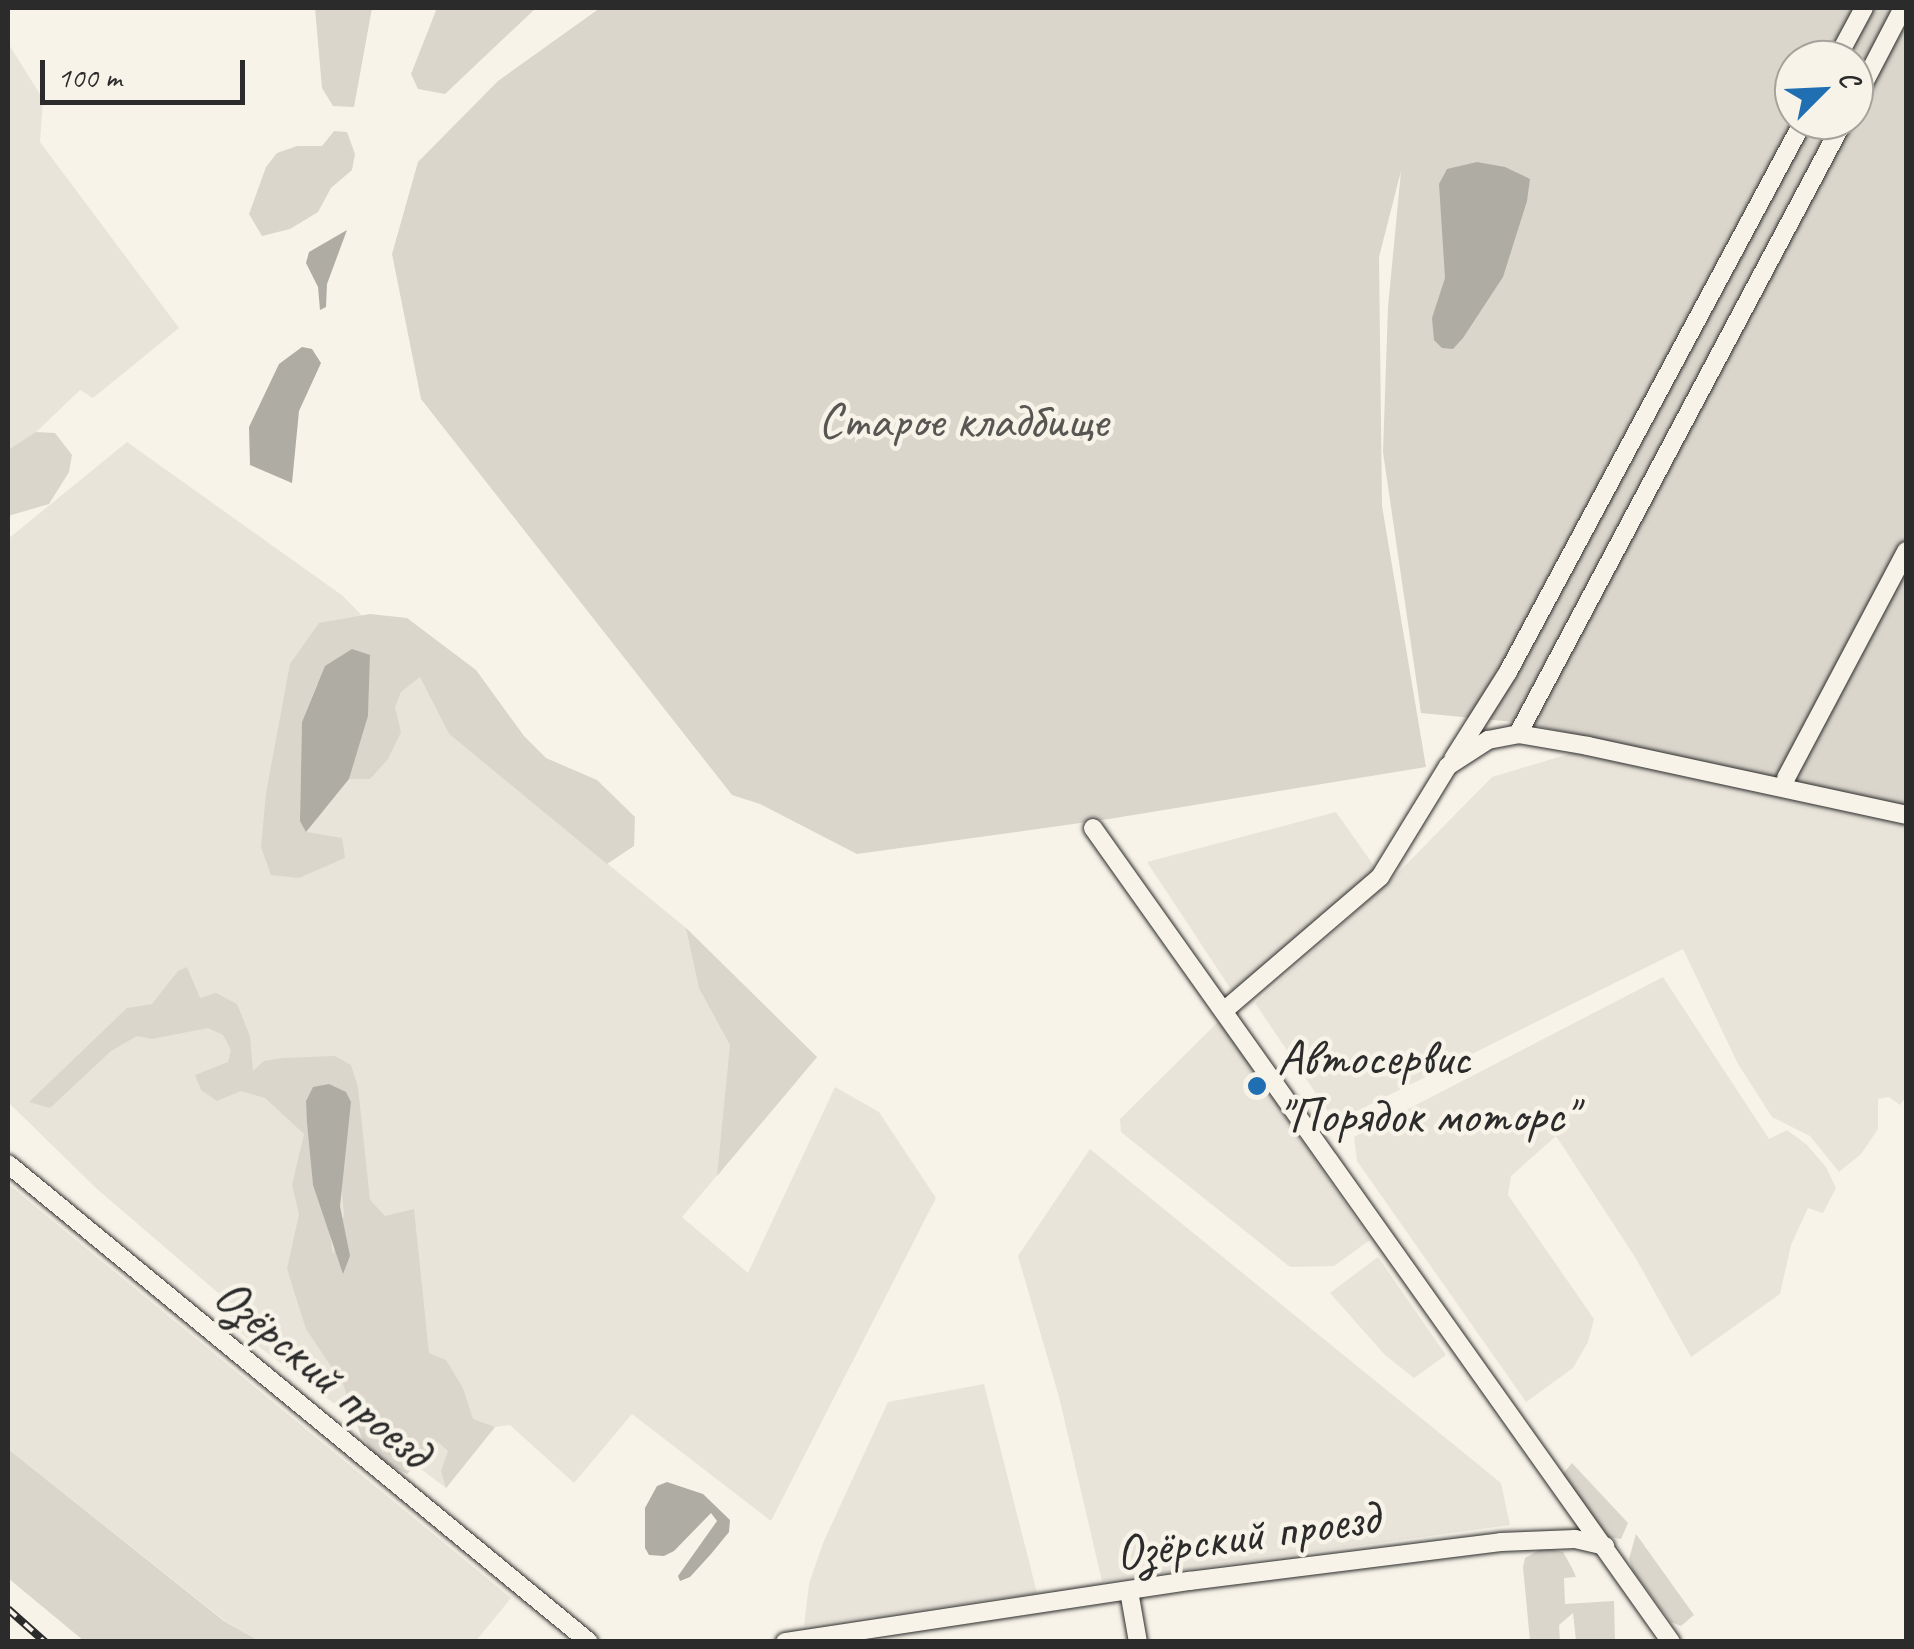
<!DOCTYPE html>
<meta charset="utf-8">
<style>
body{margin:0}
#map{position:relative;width:1914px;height:1649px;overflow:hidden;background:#f7f3e8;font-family:Caveat,sans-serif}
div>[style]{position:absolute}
.built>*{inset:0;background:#e8e4da}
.green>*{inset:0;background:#dad6cc}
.water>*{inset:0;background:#afaca4}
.roads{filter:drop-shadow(0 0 2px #2b2b2b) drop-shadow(0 0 2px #2b2b2b)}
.minor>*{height:18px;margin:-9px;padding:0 9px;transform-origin:9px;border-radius:9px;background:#f7f3e8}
.rail>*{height:8px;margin-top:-4px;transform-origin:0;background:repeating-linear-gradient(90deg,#f7f3e8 0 11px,#2b2b2b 0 22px);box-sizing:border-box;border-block:2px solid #2b2b2b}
.dots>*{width:28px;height:28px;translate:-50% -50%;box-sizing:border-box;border:5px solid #f7f3e8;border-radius:50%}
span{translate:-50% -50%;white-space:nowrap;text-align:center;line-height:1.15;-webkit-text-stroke:9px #f7f3e8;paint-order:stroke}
.park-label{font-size:50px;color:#575653}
.poi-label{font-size:50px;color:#2b2b2b}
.left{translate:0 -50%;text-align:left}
.street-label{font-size:50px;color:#2b2b2b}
.frame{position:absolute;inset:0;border:10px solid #2b2b2b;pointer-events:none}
.north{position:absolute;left:1774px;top:40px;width:100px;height:100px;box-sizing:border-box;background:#f7f3e8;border:2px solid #a5a39c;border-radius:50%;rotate:66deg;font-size:28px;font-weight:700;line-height:40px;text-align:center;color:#2b2b2b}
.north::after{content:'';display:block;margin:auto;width:35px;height:45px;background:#1f6fb2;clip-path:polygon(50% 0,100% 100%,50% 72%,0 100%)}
.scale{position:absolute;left:40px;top:60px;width:205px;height:45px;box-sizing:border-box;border:5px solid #2b2b2b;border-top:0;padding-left:12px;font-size:30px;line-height:35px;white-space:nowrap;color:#2b2b2b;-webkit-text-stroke:8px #f7f3e8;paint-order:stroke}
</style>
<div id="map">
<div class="built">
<div style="clip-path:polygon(8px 43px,43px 99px,40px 142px,179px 328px,93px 398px,80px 390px,8px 459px)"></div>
<div style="clip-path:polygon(127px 442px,343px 596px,420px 676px,449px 734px,686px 928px,817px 1057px,682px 1217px,748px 1273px,835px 1087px,879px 1112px,936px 1198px,771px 1521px,632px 1414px,574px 1483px,510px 1425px,495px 1427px,446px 1488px,221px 1318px,231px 1304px,97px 1189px,8px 1102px,8px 539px)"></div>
<div style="clip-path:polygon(1589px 748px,1906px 821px,1906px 1096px,1900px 1105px,1889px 1097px,1878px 1099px,1878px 1129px,1861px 1154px,1839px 1172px,1810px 1136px,1772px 1117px,1738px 1064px,1683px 949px,1335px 1122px,1255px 1003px,1390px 881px,1492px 777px)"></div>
<div style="clip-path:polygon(1336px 812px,1379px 873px,1236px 997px,1147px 862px)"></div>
<div style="clip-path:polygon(1663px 977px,1769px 1139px,1787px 1130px,1807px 1145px,1826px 1167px,1836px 1188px,1823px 1213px,1808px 1208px,1791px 1245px,1780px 1294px,1691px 1357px,1635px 1257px,1556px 1136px,1511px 1176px,1508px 1195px,1594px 1319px,1588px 1342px,1573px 1368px,1526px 1402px,1357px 1161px,1354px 1137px)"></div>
<div style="clip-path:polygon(1220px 1020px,1370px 1240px,1334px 1266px,1290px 1267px,1121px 1132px,1120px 1119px)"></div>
<div style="clip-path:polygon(1090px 1149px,1501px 1483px,1510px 1525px,1102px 1581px,1059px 1397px,1018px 1256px)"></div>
<div style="clip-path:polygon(8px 1184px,511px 1598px,476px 1641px,259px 1641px,225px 1621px,8px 1449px)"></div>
<div style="clip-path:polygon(1378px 1257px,1446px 1355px,1414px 1378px,1385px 1355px,1330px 1293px)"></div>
<div style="clip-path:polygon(984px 1384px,1037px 1593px,804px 1626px,809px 1584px,823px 1543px,888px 1402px)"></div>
</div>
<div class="green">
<div style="clip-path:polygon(315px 8px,372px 8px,354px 107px,333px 106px,322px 88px)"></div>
<div style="clip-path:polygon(437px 8px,536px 8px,445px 94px,418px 89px,411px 74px)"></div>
<div style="clip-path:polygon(evenodd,600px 8px,1906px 8px,1906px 810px,1524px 723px,1421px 713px,1383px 452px,1388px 307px,1401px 171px,1379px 257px,1382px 506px,1426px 767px,1109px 819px,857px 854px,760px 804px,732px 795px,421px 399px,392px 254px,418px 162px,498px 81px,600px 8px,1794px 60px,1854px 60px,1854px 120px,1794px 120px,1794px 60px)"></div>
<div style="clip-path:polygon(334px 131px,347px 132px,355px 154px,352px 170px,331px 188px,318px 212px,290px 229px,262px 236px,249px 214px,266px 167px,277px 153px,297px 146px,322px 146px)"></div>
<div style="clip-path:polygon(36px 432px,55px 433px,72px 455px,69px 472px,49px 504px,8px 516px,8px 450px)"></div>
<div style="clip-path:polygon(370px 614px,407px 618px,476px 670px,524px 736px,546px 758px,597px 780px,635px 817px,634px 846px,607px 864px,449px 734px,420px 677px,401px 692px,395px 707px,401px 732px,388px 759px,370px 779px,349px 779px,368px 716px,370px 656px,317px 684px,302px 722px,300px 821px,307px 832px,342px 838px,345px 858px,299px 878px,271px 875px,261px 847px,266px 793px,290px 664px,319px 623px)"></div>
<div style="clip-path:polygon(686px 928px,817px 1057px,717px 1176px,730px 1045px,699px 988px)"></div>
<div style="clip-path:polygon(evenodd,187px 967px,200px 998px,216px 993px,237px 1004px,250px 1036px,253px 1071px,264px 1061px,283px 1058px,335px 1056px,351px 1065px,358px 1087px,370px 1200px,385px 1216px,414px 1209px,429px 1353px,446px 1360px,463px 1388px,473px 1419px,495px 1427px,446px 1488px,441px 1471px,448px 1451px,438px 1442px,407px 1474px,379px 1459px,361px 1436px,343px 1384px,306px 1329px,287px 1269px,299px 1214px,292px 1185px,304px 1134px,265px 1098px,241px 1091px,217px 1101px,201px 1090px,195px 1075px,228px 1062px,231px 1050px,223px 1035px,208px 1028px,152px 1039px,137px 1036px,111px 1051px,50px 1108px,29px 1102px,127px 1008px,152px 1004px,178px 971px,187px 967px,313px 1087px,351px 1102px,341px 1182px,344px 1215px,333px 1255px,328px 1220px,313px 1185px,306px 1101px,313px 1087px)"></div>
<div style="clip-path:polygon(8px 1449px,224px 1621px,259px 1641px,84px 1641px,8px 1578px)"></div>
<div style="clip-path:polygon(1572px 1463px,1628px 1523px,1621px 1539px,1608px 1537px,1562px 1475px)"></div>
<div style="clip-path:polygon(1636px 1534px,1694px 1615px,1681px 1626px,1671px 1622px,1633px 1571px,1629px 1559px)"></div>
<div style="clip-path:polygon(1543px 1548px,1563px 1552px,1572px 1568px,1576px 1577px,1564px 1578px,1565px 1604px,1614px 1601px,1615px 1641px,1576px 1641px,1573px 1613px,1559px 1625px,1560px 1641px,1530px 1641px,1523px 1567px,1525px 1558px)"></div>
</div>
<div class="water">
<div style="clip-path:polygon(1477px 162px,1505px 167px,1530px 179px,1527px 201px,1503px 277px,1463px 338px,1453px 349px,1442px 348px,1434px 340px,1432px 318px,1445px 278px,1439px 184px,1447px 169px)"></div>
<div style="clip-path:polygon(347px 230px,327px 284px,326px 307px,320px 310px,318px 287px,306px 263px,309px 252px)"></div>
<div style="clip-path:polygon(302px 347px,312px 349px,321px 363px,299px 411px,292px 483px,250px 465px,249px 427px,279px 364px)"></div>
<div style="clip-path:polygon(352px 649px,370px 655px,368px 716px,349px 779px,306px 832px,300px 821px,302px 722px,325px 666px)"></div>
<div style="clip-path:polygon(329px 1084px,346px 1092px,351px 1102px,340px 1206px,350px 1256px,343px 1274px,313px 1185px,307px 1123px,306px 1101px,313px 1087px)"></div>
<div style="clip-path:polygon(667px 1482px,703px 1494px,730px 1520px,729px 1532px,711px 1554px,690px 1577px,680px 1581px,678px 1576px,717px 1521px,711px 1513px,674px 1551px,664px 1556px,649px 1555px,645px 1548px,645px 1508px,657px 1486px)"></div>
</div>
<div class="roads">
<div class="minor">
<div style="left:1836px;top:60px;width:59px;rotate:-61.7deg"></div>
<div style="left:1854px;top:102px;width:106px;rotate:-62.5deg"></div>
<div style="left:1518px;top:734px;width:695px;rotate:-62.03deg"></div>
<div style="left:1453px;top:759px;width:103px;rotate:-57.7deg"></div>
<div style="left:1508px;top:672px;width:626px;rotate:-61.8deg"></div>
<div style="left:1786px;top:778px;width:257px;rotate:-62.1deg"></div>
<div style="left:1093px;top:828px;width:998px;rotate:54.62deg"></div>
<div style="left:1226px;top:1009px;width:203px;rotate:-40.6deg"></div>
<div style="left:1380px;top:877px;width:130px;rotate:-58.5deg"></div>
<div style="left:1448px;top:766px;width:48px;rotate:-33deg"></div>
<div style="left:1488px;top:740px;width:31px;rotate:-11deg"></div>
<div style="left:1518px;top:734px;width:71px;rotate:9.7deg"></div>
<div style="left:1588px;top:746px;width:325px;rotate:12.2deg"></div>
<div style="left:8px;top:1164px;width:752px;rotate:39.44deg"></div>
<div style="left:1129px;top:1591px;width:52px;rotate:80deg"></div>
<div style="left:785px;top:1642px;width:409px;rotate:-8.6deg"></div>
<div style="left:1189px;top:1581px;width:314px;rotate:-7.1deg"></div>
<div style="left:1501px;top:1542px;width:74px;rotate:-2.3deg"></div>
<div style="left:1575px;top:1539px;width:31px;rotate:13deg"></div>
</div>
</div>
<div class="rail">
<div style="left:8px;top:1609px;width:50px;rotate:41.7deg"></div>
</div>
<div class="dots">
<div style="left:1257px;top:1086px;background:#1f6fb2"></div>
</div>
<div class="park-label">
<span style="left:963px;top:421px">Старое кладбище</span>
</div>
<div class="poi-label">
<span class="left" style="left:1277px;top:1086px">Автосервис<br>"Порядок моторс"</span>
</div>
<div class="street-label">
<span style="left:323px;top:1373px;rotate:40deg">Озёрский проезд</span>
<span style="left:1247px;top:1535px;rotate:-8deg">Озёрский проезд</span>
</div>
<div class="frame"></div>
<div class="north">С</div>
<div class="scale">100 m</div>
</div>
